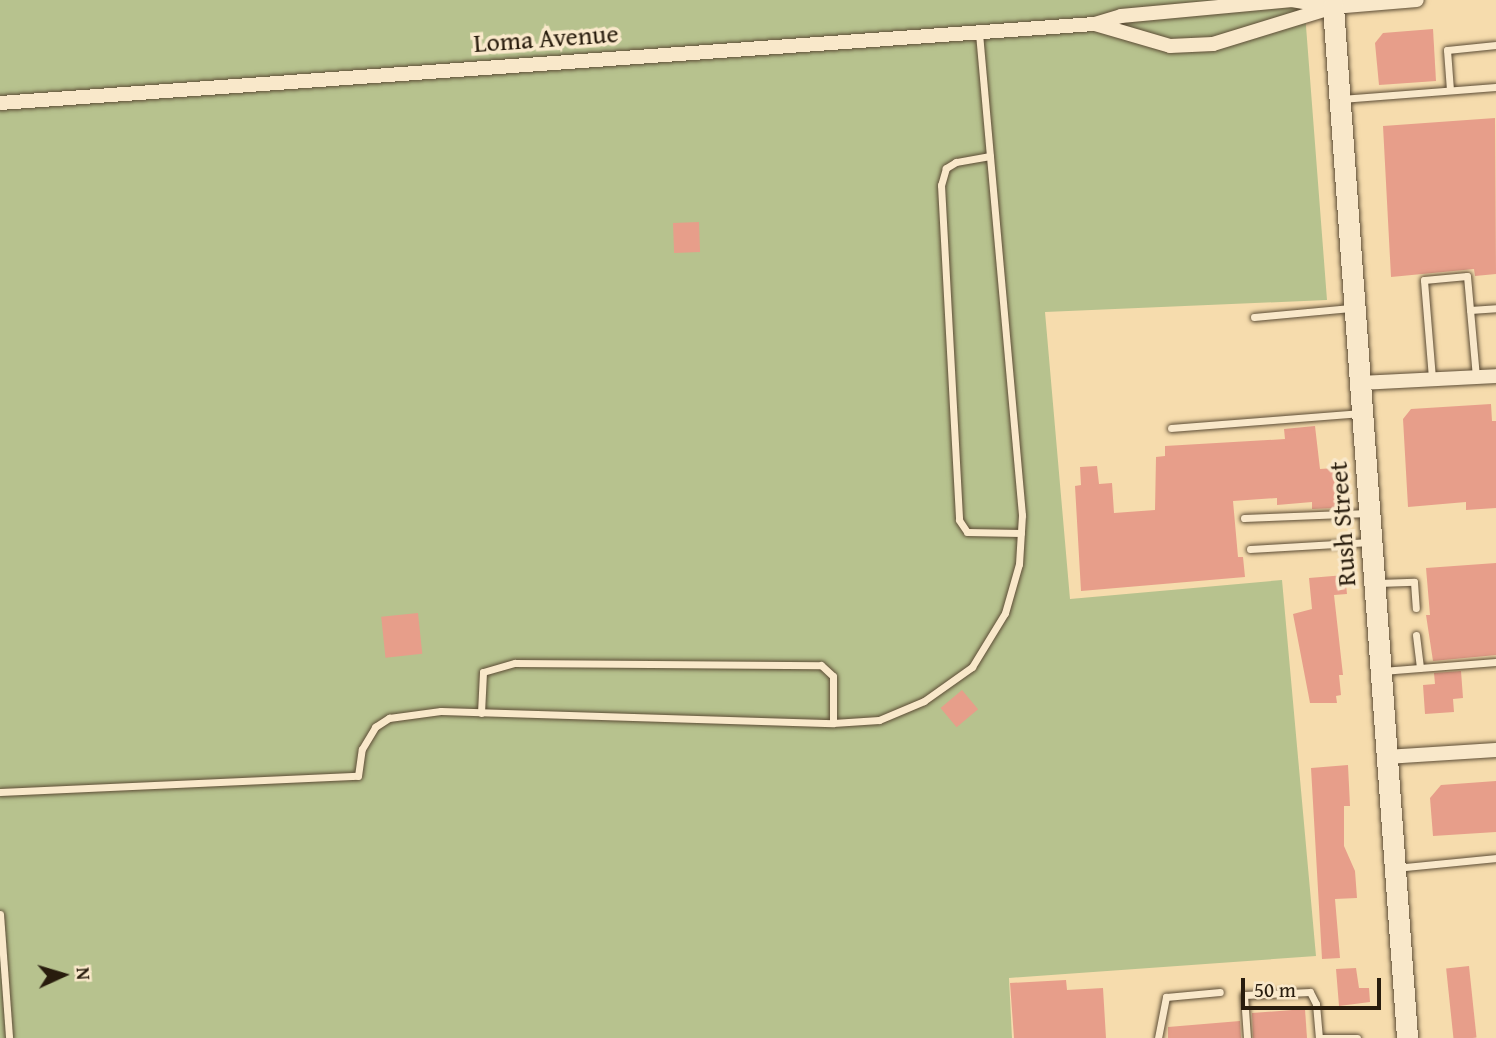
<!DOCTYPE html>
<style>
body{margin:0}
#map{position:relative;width:1496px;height:1038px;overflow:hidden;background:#f6dcad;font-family:"Gentium Book Plus",serif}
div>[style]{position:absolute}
.green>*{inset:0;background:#b7c28e}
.building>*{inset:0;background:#e79e8a;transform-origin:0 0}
.roads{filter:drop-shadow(0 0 2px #5c4c35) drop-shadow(0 0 2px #5c4c35)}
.lane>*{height:7px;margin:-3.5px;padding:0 3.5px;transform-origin:3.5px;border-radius:3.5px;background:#f9e8ca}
.street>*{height:14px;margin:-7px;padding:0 7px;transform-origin:7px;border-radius:7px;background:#f9e8ca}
.secondary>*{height:21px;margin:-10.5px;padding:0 10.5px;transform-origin:10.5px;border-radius:10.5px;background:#f9e8ca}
span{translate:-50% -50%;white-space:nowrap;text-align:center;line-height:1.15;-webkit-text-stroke:7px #f9e8ca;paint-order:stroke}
.street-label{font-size:26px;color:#281c0d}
.north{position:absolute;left:28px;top:940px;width:70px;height:70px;-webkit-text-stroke:5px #f9e8ca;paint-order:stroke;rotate:86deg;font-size:19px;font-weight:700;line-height:28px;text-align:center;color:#281c0d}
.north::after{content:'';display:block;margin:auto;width:24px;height:32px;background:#281c0d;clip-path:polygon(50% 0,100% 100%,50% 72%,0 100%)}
.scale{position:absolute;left:1241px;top:978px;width:140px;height:32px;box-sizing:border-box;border:4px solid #281c0d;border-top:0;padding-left:9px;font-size:21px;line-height:24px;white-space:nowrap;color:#281c0d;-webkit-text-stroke:5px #f9e8ca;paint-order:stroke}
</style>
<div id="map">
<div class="green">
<div style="clip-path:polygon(0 0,1304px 0,1327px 300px,1045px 312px,1070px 599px,1282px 580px,1316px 956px,1009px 978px,1012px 1038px,0 1038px)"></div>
</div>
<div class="building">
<div style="clip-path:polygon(1433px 29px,1436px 81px,1379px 85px,1375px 43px,1383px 33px)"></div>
<div style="clip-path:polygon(1495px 118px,1496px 274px,1475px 276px,1474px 269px,1391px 277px,1383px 126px)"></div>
<div style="left:699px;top:222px;width:30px;height:26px;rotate:88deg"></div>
<div style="clip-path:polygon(1491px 404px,1492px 421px,1496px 421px,1496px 508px,1466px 510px,1466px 502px,1408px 507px,1403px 419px,1411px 409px)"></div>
<div style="clip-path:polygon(1315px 426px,1320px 469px,1334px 468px,1336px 508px,1312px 509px,1312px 502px,1277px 505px,1277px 498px,1233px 501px,1238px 557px,1243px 557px,1245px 577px,1081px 591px,1075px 486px,1081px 485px,1080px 467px,1097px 466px,1099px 484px,1112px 483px,1114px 513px,1155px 510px,1156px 457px,1165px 456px,1165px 446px,1285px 439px,1284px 429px)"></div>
<div style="clip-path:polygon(1496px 563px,1496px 655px,1433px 661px,1426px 615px,1430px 615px,1426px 568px)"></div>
<div style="clip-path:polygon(1345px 575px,1347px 594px,1334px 595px,1343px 675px,1339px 675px,1341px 695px,1336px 696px,1337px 703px,1310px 703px,1293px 614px,1312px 609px,1309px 578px)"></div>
<div style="left:418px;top:613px;width:41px;height:37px;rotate:84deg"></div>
<div style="clip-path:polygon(1461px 671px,1463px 698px,1453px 699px,1454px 712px,1425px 714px,1423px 685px,1435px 684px,1434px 673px)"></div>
<div style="left:962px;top:690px;width:25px;height:28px;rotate:50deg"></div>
<div style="clip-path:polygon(1348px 765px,1350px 806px,1344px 806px,1344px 846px,1355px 871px,1357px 898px,1335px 899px,1340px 958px,1322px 959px,1311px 768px)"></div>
<div style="clip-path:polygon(1496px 781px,1496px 832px,1433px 836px,1430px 798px,1441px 785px)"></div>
<div style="left:1469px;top:966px;width:72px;height:23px;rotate:84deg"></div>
<div style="clip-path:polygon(1356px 968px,1359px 988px,1369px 988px,1370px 1002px,1339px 1006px,1336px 969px)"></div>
<div style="clip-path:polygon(1066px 980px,1067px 990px,1103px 988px,1106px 1038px,1014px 1038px,1010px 983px)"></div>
<div style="clip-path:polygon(1305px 1009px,1307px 1038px,1253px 1038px,1252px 1013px)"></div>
<div style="clip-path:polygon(1240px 1021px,1241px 1038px,1168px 1038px,1168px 1027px)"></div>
</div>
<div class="roads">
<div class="lane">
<div style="left:1450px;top:90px;width:40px;rotate:-94.3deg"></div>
<div style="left:1447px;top:50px;width:49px;rotate:-5.8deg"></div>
<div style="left:1341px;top:99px;width:155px;rotate:-4.4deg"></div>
<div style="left:990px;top:156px;width:35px;rotate:170deg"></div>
<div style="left:956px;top:162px;width:12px;rotate:149deg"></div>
<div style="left:946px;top:168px;width:18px;rotate:106deg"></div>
<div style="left:941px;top:185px;width:335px;rotate:86.9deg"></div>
<div style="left:959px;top:520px;width:14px;rotate:56deg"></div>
<div style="left:967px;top:532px;width:54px;rotate:1.1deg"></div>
<div style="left:1470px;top:310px;width:26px;rotate:-4deg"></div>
<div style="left:1254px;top:317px;width:97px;rotate:-5.3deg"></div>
<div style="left:1432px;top:378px;width:98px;rotate:-94.7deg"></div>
<div style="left:1424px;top:280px;width:43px;rotate:-5.3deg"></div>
<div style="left:1467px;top:276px;width:101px;rotate:84.9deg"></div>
<div style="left:1171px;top:428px;width:191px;rotate:-4.5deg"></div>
<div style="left:1244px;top:518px;width:124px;rotate:-2.3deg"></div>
<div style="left:1250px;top:549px;width:120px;rotate:-3.3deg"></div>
<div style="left:1378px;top:583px;width:36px;rotate:-2deg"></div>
<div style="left:1414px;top:582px;width:26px;rotate:86deg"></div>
<div style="left:1416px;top:635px;width:33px;rotate:83deg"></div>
<div style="left:1382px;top:671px;width:114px;rotate:-4.5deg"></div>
<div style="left:481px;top:713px;width:41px;rotate:-87.2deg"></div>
<div style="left:483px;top:672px;width:33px;rotate:-16deg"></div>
<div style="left:515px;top:663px;width:306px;rotate:0.4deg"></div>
<div style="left:821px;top:665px;width:16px;rotate:43deg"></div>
<div style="left:833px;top:676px;width:47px;rotate:90deg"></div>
<div style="left:0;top:792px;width:358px;rotate:-2.6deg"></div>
<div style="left:358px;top:776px;width:27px;rotate:-82deg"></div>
<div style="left:362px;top:749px;width:26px;rotate:-59deg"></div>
<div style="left:375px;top:727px;width:17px;rotate:-33deg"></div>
<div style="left:389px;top:718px;width:52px;rotate:-7.7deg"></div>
<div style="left:441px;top:711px;width:392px;rotate:1.8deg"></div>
<div style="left:833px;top:723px;width:46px;rotate:-3.7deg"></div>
<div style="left:879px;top:720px;width:49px;rotate:-22.9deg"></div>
<div style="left:924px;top:701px;width:59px;rotate:-35.3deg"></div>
<div style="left:972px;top:667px;width:63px;rotate:-58.6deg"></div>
<div style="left:1005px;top:613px;width:51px;rotate:-74.1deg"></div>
<div style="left:1019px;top:564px;width:49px;rotate:-86.5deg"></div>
<div style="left:1022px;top:515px;width:485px;rotate:-95.1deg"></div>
<div style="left:1396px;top:868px;width:100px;rotate:-5.7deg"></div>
<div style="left:0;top:914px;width:124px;rotate:85.8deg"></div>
<div style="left:1158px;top:1038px;width:42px;rotate:-79deg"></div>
<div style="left:1166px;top:997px;width:54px;rotate:-5.3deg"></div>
<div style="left:1247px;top:1038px;width:43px;rotate:-94deg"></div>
<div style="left:1244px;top:995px;width:66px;rotate:-2.6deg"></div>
<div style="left:1310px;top:992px;width:13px;rotate:63deg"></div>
<div style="left:1316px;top:1004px;width:34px;rotate:85deg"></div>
<div style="left:1320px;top:1038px;width:37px"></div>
</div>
<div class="street">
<div style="left:1095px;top:24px;width:78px;rotate:16.3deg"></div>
<div style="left:1170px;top:46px;width:43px;rotate:-2.7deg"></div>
<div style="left:1213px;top:44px;width:126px;rotate:-17.1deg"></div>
<div style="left:1333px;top:7px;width:84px;rotate:-4.8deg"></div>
<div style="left:0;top:103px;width:1098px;rotate:-4.13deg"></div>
<div style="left:1095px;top:24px;width:27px;rotate:-17deg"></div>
<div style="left:1121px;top:16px;width:172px;rotate:-5.3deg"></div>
<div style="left:1292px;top:0;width:42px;rotate:9.7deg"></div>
<div style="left:1360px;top:383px;width:136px;rotate:-2.9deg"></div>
<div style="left:1386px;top:757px;width:110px;rotate:-3.6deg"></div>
</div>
<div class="secondary">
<div style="left:1333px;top:7px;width:1034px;rotate:85.89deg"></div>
</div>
</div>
<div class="street-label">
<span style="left:546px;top:38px;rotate:-4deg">Loma Avenue</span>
<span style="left:1342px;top:524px;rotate:-94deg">Rush Street</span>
</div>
<div class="north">N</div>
<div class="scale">50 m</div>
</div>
